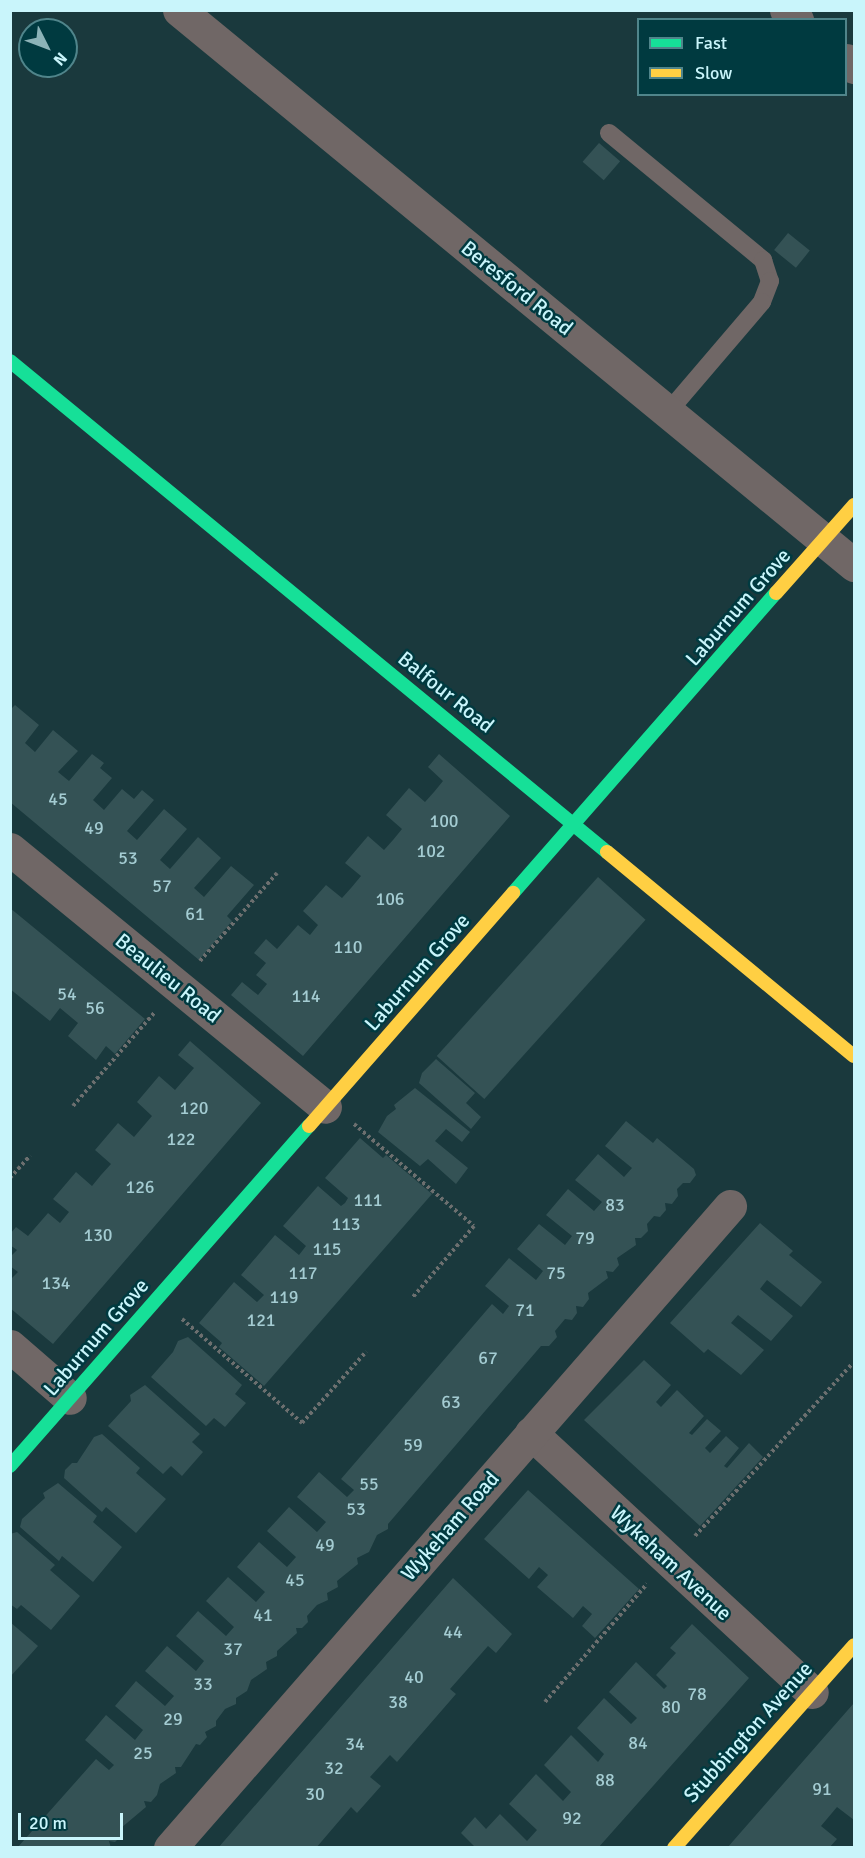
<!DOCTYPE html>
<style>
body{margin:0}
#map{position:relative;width:865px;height:1858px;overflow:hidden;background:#1a393d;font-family:Signika,sans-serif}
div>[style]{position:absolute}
.building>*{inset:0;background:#345255;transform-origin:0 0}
.path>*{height:4px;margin-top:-2px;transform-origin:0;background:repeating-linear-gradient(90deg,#6c6f6f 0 3px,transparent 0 6px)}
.lane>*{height:18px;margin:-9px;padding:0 9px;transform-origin:9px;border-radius:9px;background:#706766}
.street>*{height:33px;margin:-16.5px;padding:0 16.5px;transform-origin:16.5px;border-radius:16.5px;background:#706766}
.fast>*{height:14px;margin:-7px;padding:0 7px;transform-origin:7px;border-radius:7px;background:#16e098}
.slow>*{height:14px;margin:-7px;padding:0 7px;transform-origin:7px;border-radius:7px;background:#ffcf43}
span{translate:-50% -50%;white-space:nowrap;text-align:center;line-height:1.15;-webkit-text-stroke:5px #003a40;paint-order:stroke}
.number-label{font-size:18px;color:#a4ccd2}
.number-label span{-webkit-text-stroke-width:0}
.street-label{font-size:21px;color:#c9f5fb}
.frame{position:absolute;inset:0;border:12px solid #c9f5fb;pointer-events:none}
.legend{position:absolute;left:637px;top:18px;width:210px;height:78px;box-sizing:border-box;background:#003a40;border:2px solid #50858b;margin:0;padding:8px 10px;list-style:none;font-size:18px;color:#c9f5fb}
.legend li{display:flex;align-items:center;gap:12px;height:30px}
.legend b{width:30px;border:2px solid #50858b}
.north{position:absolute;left:18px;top:18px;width:60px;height:60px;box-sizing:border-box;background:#003a40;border:2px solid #50858b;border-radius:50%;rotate:132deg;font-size:16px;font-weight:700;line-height:24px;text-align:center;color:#c9f5fb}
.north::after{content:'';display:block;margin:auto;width:21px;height:27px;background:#8cb3b8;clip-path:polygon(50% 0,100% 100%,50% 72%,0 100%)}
.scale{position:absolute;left:18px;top:1813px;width:105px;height:27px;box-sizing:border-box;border:3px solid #c9f5fb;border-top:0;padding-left:8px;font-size:18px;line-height:21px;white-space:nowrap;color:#c9f5fb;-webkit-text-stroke:4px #003a40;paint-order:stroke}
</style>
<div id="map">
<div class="building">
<div style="left:599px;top:143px;width:28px;height:25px;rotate:41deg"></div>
<div style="left:788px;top:233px;width:28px;height:22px;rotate:39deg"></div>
<div style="clip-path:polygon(15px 705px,39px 725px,25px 743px,35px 752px,53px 730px,78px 751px,58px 772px,69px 781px,92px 754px,104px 763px,100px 768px,112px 778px,93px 800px,104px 810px,122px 789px,134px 799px,142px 790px,154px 800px,127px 831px,137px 840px,164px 809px,187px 829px,160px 860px,170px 869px,198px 837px,221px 858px,194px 888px,204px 897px,231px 866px,254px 885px,227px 916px,232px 921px,199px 960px,10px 802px,10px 710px)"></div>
<div style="clip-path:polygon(439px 754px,510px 816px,303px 1056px,231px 995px,242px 982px,258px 995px,267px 984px,256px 975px,266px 963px,254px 953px,266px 939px,277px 949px,298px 925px,310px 935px,318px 925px,303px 911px,326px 885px,342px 898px,351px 888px,361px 876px,345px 863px,368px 836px,384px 850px,393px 840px,402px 829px,386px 815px,409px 788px,425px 802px,434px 792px,443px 781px,428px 767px)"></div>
<div style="left:598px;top:877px;width:64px;height:241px;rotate:42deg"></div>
<div style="clip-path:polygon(10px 908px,145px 1019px,115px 1054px,106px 1046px,96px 1060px,68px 1036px,78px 1023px,60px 1008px,50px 1021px,10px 989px)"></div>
<div style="clip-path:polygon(190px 1041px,261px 1103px,53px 1344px,10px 1308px,10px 1280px,18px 1272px,10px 1266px,10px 1257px,17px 1250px,10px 1245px,10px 1234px,16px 1227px,28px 1236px,48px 1213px,60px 1223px,69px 1212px,53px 1199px,76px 1172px,92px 1186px,101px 1175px,111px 1164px,95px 1150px,118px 1123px,134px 1137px,152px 1116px,137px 1102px,159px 1076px,175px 1090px,194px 1068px,178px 1055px)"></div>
<div style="clip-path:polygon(436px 1059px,475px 1093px,466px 1103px,481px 1117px,471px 1129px,419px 1083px,422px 1073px)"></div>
<div style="clip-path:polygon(415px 1088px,470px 1132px,462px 1142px,446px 1129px,435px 1141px,468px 1168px,456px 1184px,428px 1159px,420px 1166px,378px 1132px,387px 1116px,396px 1109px,394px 1105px)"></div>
<div style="clip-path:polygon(626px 1121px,653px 1143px,657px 1138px,694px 1169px,696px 1175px,690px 1183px,683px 1183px,677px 1189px,678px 1196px,672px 1204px,665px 1203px,666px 1210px,660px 1217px,654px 1216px,647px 1224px,648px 1231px,641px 1238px,635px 1238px,636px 1245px,617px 1258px,619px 1265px,613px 1272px,606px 1271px,608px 1278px,588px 1293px,589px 1299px,583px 1307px,576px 1306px,577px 1313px,572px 1320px,565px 1319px,555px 1331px,557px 1337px,549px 1346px,541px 1346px,388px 1524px,388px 1529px,377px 1535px,369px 1552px,357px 1558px,358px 1564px,337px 1581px,338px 1587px,327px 1593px,328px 1600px,317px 1605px,307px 1616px,308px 1622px,302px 1628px,296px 1628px,297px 1633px,277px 1651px,277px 1656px,266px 1662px,267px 1669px,251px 1680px,247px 1691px,236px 1698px,236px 1704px,225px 1709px,216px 1721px,216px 1726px,205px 1732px,207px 1737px,200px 1745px,196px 1744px,181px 1767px,175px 1767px,176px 1773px,160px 1784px,157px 1795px,151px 1802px,144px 1801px,146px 1807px,121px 1828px,123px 1834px,115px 1842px,109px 1841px,111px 1848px,17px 1848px,96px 1759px,109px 1770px,114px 1765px,85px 1740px,106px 1715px,135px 1740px,143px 1730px,115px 1706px,136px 1681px,165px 1706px,174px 1696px,145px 1671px,167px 1646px,196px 1671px,204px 1661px,176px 1636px,198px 1611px,226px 1636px,234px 1627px,206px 1601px,228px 1577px,256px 1602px,265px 1592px,237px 1567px,259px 1542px,287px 1567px,296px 1557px,267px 1531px,289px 1507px,317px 1532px,326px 1522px,297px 1497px,319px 1472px,347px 1497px,354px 1490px,341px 1479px,492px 1304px,503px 1314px,509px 1306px,485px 1286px,509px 1258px,536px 1280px,543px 1271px,517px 1249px,539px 1224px,565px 1245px,572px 1236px,546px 1215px,568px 1189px,594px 1211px,602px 1202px,575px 1180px,598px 1154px,624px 1177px,632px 1168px,605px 1146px)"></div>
<div style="clip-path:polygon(360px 1138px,383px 1158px,386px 1155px,432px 1194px,264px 1386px,219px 1347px,222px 1343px,199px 1323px,234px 1282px,257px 1302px,264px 1295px,241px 1275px,275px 1235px,299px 1255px,306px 1246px,283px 1226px,318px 1186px,341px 1206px,345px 1203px,348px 1198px,325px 1178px)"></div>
<div style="clip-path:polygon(760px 1223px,793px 1251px,789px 1255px,822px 1282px,801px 1307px,767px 1280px,763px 1285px,760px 1289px,793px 1316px,771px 1341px,738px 1315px,731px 1323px,764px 1350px,741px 1375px,708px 1349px,704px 1353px,670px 1323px)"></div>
<div style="clip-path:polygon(188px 1337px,242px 1385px,235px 1394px,246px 1403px,225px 1427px,214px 1418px,206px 1426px,151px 1377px,173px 1352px,178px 1341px)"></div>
<div style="clip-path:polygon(644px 1360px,671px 1385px,656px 1402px,661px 1407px,677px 1390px,704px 1416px,689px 1433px,692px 1435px,707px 1419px,721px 1431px,705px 1448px,710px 1453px,726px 1436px,739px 1448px,724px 1466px,727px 1468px,749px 1443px,763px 1457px,700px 1526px,584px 1420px)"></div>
<div style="clip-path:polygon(145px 1385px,200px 1434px,192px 1442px,203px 1452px,182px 1476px,171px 1466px,163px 1474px,108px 1426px,131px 1401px,130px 1395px)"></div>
<div style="clip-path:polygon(102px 1434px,140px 1468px,136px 1473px,166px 1499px,136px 1533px,106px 1507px,102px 1512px,64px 1478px,65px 1470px,72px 1463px,77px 1463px,94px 1437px)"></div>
<div style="clip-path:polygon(58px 1483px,97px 1516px,93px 1522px,122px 1547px,93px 1582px,62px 1556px,59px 1561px,20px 1527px,22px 1519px,45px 1498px,43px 1493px)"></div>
<div style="clip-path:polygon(528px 1490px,639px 1589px,595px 1638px,582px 1626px,592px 1614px,583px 1606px,573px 1618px,537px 1587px,548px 1575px,539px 1567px,529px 1579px,484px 1539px)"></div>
<div style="clip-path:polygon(17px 1532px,55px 1565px,50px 1570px,80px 1596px,51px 1630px,21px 1605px,17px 1609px,10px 1604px,10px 1534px)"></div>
<div style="clip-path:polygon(453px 1578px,512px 1634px,496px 1653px,488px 1646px,450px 1689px,456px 1694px,397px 1762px,390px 1755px,370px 1777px,381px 1786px,357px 1813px,351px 1807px,316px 1848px,218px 1848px)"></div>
<div style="clip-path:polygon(10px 1622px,38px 1646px,10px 1677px)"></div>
<div style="clip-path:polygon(692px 1624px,749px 1678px,598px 1848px,476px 1848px,461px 1833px,475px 1817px,486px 1829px,500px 1814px,527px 1841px,537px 1830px,509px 1804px,536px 1774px,563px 1801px,571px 1792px,544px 1765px,571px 1735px,598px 1762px,604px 1754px,577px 1728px,604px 1698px,631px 1724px,637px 1718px,609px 1692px,636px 1662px,664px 1689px,667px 1686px,656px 1675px,676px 1653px,670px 1648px)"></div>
<div style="clip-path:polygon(854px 1703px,854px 1820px,837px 1807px,821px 1826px,837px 1839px,829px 1848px,727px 1848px)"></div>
</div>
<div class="path">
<div style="left:200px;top:961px;width:117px;rotate:-48.8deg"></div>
<div style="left:73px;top:1106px;width:125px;rotate:-48.9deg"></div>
<div style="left:354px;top:1124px;width:157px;rotate:40.4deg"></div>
<div style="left:474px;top:1226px;width:94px;rotate:130.7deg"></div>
<div style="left:10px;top:1178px;width:30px;rotate:-48deg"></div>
<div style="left:182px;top:1319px;width:159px;rotate:40.9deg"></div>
<div style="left:302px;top:1423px;width:96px;rotate:-48deg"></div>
<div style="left:695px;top:1536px;width:233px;rotate:-47.6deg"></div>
<div style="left:545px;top:1702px;width:156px;rotate:-49.2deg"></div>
</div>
<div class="lane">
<div style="left:609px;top:133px;width:200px;rotate:39.5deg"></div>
<div style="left:763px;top:260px;width:22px;rotate:72deg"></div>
<div style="left:770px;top:281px;width:22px;rotate:111deg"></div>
<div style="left:762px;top:302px;width:145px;rotate:130.5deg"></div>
</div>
<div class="street">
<div style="left:179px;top:10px;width:874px;rotate:39.43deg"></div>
<div style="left:786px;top:10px;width:15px;rotate:42deg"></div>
<div style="left:846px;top:60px;width:11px;rotate:41deg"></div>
<div style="left:10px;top:849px;width:407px;rotate:39.3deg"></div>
<div style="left:10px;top:1346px;width:79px;rotate:40.9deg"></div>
<div style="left:531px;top:1433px;width:382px;rotate:42.7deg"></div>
<div style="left:170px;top:1848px;width:852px;rotate:-48.9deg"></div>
</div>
<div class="fast">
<div style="left:10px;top:361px;width:773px;rotate:39.44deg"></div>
<div style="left:513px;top:893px;width:399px;rotate:-48.8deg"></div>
<div style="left:10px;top:1466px;width:453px;rotate:-48.7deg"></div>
</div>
<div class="slow">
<div style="left:776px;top:593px;width:118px;rotate:-48.4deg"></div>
<div style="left:607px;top:852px;width:320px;rotate:39.6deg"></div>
<div style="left:309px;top:1126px;width:310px;rotate:-48.8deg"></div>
<div style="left:674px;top:1848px;width:271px;rotate:-48.4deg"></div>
</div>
<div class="number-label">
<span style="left:58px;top:799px">45</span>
<span style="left:444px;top:821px">100</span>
<span style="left:94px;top:828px">49</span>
<span style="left:431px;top:851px">102</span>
<span style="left:128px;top:858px">53</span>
<span style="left:162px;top:886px">57</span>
<span style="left:390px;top:899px">106</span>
<span style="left:195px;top:914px">61</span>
<span style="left:348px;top:947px">110</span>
<span style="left:67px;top:994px">54</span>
<span style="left:306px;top:996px">114</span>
<span style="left:95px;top:1008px">56</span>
<span style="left:194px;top:1108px">120</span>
<span style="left:181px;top:1139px">122</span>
<span style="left:140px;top:1187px">126</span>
<span style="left:368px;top:1200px">111</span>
<span style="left:615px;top:1205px">83</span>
<span style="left:346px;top:1224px">113</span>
<span style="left:98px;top:1235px">130</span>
<span style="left:585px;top:1238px">79</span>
<span style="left:327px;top:1249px">115</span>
<span style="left:303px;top:1273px">117</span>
<span style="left:556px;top:1273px">75</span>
<span style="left:56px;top:1283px">134</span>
<span style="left:284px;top:1297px">119</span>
<span style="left:525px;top:1310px">71</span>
<span style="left:261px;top:1320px">121</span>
<span style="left:488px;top:1358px">67</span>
<span style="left:451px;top:1402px">63</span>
<span style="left:413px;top:1445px">59</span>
<span style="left:369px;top:1484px">55</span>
<span style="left:356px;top:1509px">53</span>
<span style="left:325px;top:1545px">49</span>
<span style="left:295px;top:1580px">45</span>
<span style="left:263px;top:1615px">41</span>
<span style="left:453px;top:1632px">44</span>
<span style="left:233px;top:1649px">37</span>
<span style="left:414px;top:1677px">40</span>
<span style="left:203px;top:1684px">33</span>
<span style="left:697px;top:1694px">78</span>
<span style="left:398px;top:1702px">38</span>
<span style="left:671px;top:1707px">80</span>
<span style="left:173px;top:1719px">29</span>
<span style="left:638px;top:1743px">84</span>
<span style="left:355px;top:1744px">34</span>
<span style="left:143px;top:1753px">25</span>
<span style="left:334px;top:1768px">32</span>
<span style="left:605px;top:1780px">88</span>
<span style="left:822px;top:1789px">91</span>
<span style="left:315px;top:1794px">30</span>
<span style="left:572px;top:1818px">92</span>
</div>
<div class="street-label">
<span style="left:517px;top:288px;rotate:39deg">Beresford Road</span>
<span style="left:738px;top:607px;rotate:-49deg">Laburnum Grove</span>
<span style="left:446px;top:692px;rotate:39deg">Balfour Road</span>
<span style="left:417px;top:972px;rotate:-49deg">Laburnum Grove</span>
<span style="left:168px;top:978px;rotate:39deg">Beaulieu Road</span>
<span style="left:96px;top:1337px;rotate:-49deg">Laburnum Grove</span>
<span style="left:450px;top:1526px;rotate:-49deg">Wykeham Road</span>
<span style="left:671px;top:1563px;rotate:43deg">Wykeham Avenue</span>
<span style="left:748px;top:1732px;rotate:-48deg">Stubbington Avenue</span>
</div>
<div class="frame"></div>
<ul class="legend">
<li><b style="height:8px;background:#16e098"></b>Fast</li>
<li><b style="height:8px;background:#ffcf43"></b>Slow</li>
</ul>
<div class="north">N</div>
<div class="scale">20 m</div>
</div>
